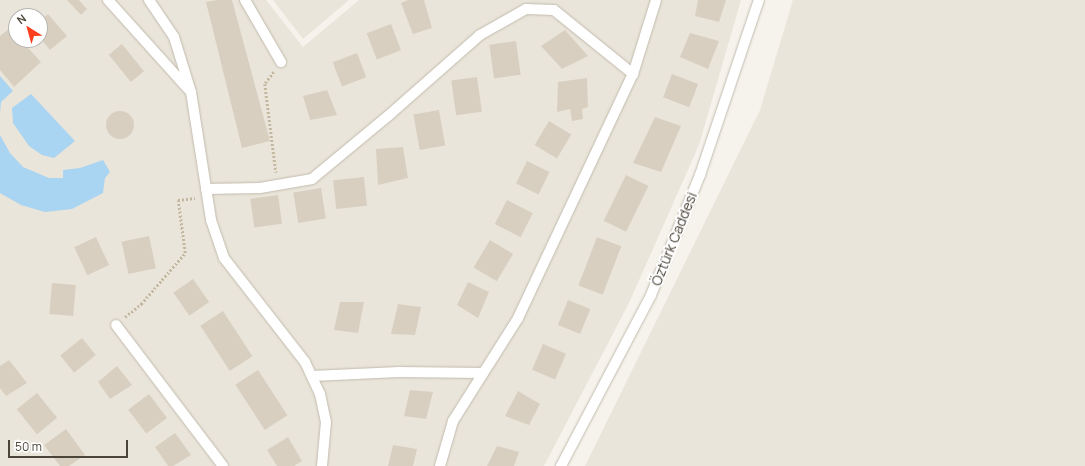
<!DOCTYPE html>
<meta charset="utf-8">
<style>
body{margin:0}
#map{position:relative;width:1085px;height:466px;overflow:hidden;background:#f6f3ec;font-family:Manrope,sans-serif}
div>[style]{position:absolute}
.residential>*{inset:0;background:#eae5da}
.water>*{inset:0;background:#a9d4f2}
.building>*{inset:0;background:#d8cfc1;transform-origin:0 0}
.round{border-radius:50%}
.path>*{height:2.5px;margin-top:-1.25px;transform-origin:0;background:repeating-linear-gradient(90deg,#c4b79f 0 2px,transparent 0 4px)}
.roads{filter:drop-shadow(0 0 1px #c2bbae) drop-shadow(0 0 1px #c2bbae)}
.service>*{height:10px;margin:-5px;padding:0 5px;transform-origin:5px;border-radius:5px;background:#fff}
span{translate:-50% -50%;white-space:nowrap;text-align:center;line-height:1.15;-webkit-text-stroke:4px #fff;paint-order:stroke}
.street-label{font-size:14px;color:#4b4439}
.north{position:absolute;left:8px;top:8px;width:40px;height:40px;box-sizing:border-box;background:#fff;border:1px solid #b7b4b0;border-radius:50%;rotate:323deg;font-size:11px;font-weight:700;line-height:16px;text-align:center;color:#4b4439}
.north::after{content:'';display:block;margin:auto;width:14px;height:18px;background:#fc3f1d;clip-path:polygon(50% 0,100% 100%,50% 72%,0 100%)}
.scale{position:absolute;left:8px;top:440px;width:120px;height:18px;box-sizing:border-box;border:2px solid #4b4439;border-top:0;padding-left:5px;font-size:12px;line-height:14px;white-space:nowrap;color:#4b4439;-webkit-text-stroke:3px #fff;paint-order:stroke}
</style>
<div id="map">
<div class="residential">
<div style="clip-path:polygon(evenodd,0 0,266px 0,303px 47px,359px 0,741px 0,699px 145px,629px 303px,544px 466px,0 466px,0 0,16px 16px,40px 16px,40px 40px,16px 40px,16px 16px)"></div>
<div style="clip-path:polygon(273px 0,349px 0,303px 39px)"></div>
<div style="clip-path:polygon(793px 0,1085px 0,1085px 466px,585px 466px,760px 110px)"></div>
</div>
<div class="water">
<div style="clip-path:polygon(0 76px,13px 91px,1px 102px,0 114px)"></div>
<div style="clip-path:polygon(31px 94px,75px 141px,54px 158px,42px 155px,29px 146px,13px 123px,12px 108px)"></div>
<div style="clip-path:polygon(0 135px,10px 153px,23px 167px,49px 178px,63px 178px,63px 170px,80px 168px,103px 160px,110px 172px,105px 178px,103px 193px,72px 209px,45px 212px,21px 205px,0 193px)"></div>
</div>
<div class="building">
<div style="clip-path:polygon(67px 0,79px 0,87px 9px,81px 15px)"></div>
<div style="clip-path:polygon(217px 0,232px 0,270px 141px,242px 148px,206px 2px)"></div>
<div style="clip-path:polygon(408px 0,424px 0,432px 28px,413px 34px,401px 3px)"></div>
<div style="clip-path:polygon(698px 0,726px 0,719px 22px,695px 16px)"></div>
<div style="clip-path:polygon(48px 14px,67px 36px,50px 50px,40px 38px,40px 21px)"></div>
<div style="left:391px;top:24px;width:28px;height:26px;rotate:69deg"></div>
<div style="clip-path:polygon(10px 28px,16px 34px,16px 40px,21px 40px,41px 62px,14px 87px,0 70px,0 36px)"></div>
<div style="clip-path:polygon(565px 30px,588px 56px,562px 69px,541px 46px)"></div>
<div style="clip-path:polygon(690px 33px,719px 41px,708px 69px,680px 57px)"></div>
<div style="left:516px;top:41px;width:34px;height:27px;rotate:82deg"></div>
<div style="left:122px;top:44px;width:35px;height:17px;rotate:51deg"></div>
<div style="left:357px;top:53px;width:26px;height:26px;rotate:69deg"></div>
<div style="left:672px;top:74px;width:28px;height:25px;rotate:21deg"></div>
<div style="left:477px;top:77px;width:35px;height:26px;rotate:82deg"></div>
<div style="clip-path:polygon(587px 78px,588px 107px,582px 109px,583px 119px,572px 121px,570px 109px,557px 112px,558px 82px)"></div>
<div style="clip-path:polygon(327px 90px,337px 115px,310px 120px,303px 96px)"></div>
<div style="left:439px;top:110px;width:36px;height:26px;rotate:80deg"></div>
<div class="round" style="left:106px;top:111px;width:28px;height:28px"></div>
<div style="clip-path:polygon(655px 117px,681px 126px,661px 172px,633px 163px)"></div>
<div style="left:549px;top:121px;width:26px;height:28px;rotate:31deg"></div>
<div style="clip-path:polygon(403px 147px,408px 178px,378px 185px,376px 149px)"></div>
<div style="left:527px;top:161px;width:25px;height:25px;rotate:26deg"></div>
<div style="left:626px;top:175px;width:25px;height:51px;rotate:26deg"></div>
<div style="left:364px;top:177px;width:29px;height:31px;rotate:84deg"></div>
<div style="left:321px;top:188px;width:31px;height:28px;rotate:81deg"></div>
<div style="left:278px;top:195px;width:29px;height:28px;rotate:82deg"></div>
<div style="left:507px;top:200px;width:29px;height:27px;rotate:27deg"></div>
<div style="left:149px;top:236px;width:33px;height:28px;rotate:78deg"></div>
<div style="left:96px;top:237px;width:31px;height:24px;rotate:65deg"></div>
<div style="left:597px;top:237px;width:26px;height:52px;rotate:21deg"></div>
<div style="left:490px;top:240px;width:27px;height:32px;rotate:31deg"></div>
<div style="left:193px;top:279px;width:28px;height:24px;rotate:55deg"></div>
<div style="clip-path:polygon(468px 282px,489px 292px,478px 318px,457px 305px)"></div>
<div style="left:52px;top:283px;width:24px;height:31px;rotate:5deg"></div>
<div style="left:568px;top:300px;width:24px;height:27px;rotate:22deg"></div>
<div style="clip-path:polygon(340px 302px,364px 302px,358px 333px,334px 330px)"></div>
<div style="clip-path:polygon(398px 304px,421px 307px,415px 335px,391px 334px)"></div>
<div style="left:223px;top:311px;width:54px;height:27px;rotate:57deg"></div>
<div style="left:82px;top:338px;width:22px;height:28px;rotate:51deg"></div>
<div style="left:543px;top:344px;width:25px;height:28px;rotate:23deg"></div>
<div style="clip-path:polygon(9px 360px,27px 383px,6px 396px,0 388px,0 366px)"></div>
<div style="clip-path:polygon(117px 366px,132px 385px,110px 399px,98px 382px)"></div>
<div style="left:258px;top:370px;width:54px;height:27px;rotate:57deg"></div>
<div style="clip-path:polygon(410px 390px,433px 392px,426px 419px,404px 416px)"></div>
<div style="clip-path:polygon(518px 391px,540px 404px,529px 425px,505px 416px)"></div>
<div style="left:37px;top:393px;width:32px;height:26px;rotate:51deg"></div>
<div style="left:149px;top:394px;width:30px;height:26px;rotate:53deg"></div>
<div style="clip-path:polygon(66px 429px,85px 455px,69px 466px,60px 466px,44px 445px)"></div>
<div style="clip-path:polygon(175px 433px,191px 455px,173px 466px,168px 466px,155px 447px)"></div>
<div style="clip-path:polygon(288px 437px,302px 461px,294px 466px,277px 466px,267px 450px)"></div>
<div style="clip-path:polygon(393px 445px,417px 449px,413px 466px,388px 466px)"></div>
<div style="clip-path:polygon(497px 446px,519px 452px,514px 466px,487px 466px)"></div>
</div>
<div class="path">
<div style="left:274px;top:72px;width:15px;rotate:127deg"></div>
<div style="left:265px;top:84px;width:89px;rotate:82.9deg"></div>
<div style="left:125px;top:317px;width:21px;rotate:-39deg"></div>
<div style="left:141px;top:304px;width:67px;rotate:-49.2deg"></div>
<div style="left:185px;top:253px;width:53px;rotate:-97.5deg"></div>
<div style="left:178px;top:200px;width:17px;rotate:-7deg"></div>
</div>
<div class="roads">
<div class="service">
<div style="left:108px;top:0;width:120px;rotate:48deg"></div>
<div style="left:149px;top:0;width:45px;rotate:56deg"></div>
<div style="left:174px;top:37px;width:58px;rotate:72.8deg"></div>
<div style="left:191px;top:92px;width:130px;rotate:81.1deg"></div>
<div style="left:211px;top:220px;width:40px;rotate:71.1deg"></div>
<div style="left:224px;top:258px;width:132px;rotate:52.1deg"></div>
<div style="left:305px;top:362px;width:35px;rotate:65deg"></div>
<div style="left:320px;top:394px;width:29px;rotate:78deg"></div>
<div style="left:326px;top:422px;width:44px;rotate:95.2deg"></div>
<div style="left:245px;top:0;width:72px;rotate:59.9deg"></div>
<div style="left:206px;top:189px;width:54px;rotate:-1.1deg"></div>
<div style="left:260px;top:188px;width:53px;rotate:-9.8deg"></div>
<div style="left:312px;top:179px;width:99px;rotate:-39.7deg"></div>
<div style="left:388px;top:116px;width:123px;rotate:-41.4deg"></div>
<div style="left:480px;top:35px;width:53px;rotate:-29.5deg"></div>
<div style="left:526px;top:9px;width:28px;rotate:2deg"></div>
<div style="left:554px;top:10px;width:102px;rotate:39deg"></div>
<div style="left:116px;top:325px;width:177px;rotate:52.8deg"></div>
<div style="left:312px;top:376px;width:87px;rotate:-2.6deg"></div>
<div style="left:399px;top:372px;width:84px;rotate:0.7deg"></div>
<div style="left:440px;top:466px;width:47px;rotate:-73.9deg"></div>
<div style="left:453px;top:421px;width:122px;rotate:-57.7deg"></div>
<div style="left:518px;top:318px;width:270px;rotate:-64.8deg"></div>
<div style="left:633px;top:74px;width:77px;rotate:-72.7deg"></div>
<div style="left:561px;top:466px;width:193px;rotate:-62.2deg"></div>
<div style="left:651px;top:295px;width:130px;rotate:-67.8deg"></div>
<div style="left:700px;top:175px;width:185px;rotate:-71.4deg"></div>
</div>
</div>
<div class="street-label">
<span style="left:674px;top:239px;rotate:-68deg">Öztürk Caddesi</span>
</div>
<div class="north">N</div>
<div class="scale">50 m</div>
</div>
